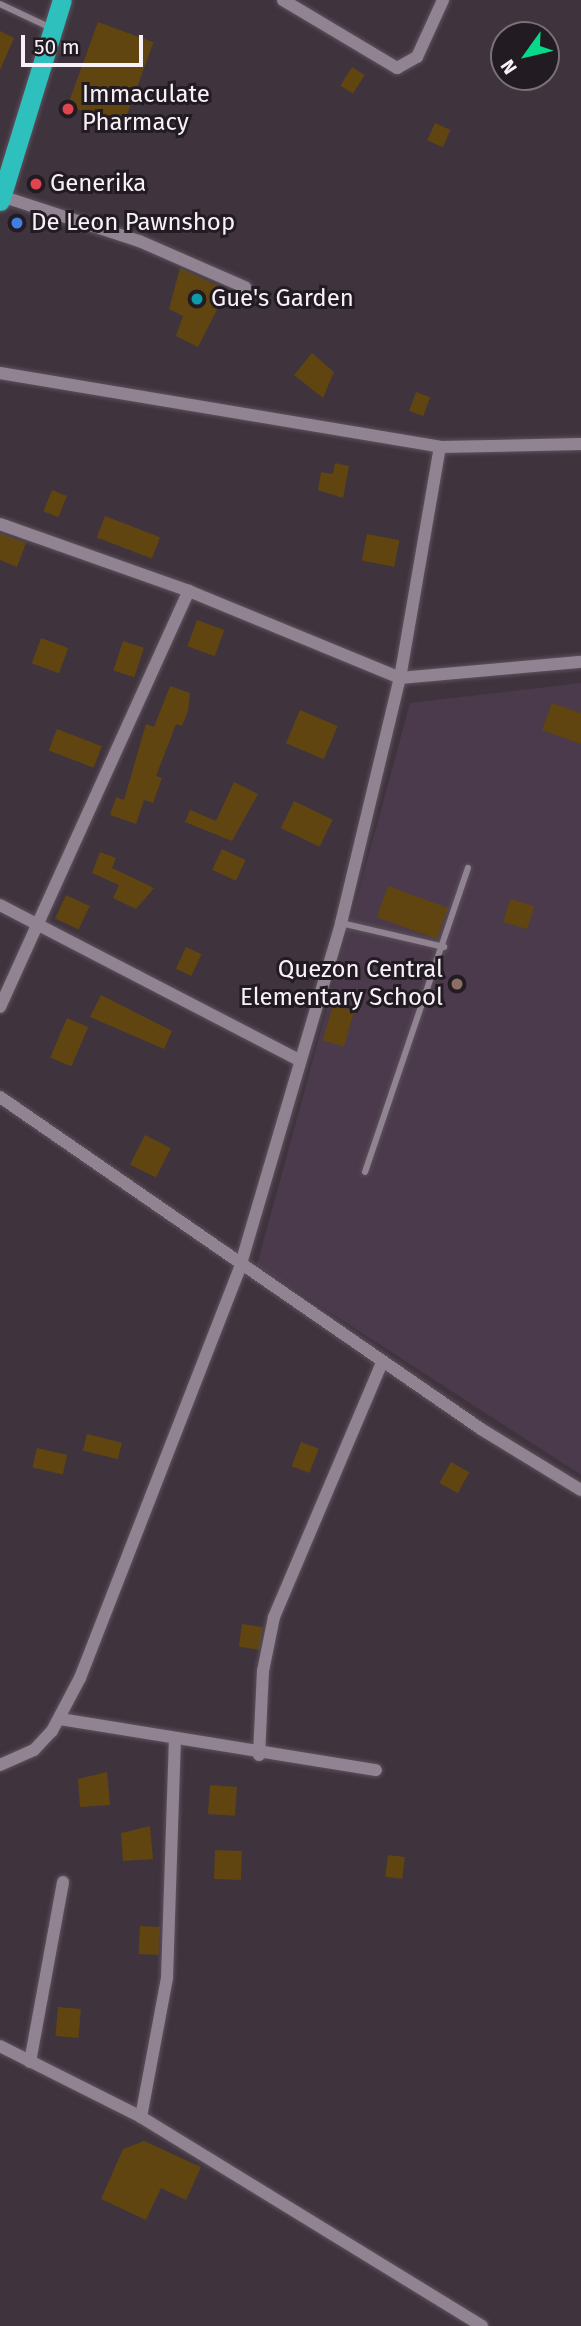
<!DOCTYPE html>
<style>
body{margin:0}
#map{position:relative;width:581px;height:2326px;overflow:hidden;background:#3f333e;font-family:"Fira Sans",sans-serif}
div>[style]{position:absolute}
.built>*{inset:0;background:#4b3a4b}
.building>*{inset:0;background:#604511;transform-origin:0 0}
.roads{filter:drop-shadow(0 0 2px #5c525c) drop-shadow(0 0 2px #5c525c)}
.service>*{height:6px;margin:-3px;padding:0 3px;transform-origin:3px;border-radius:3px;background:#918391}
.minor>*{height:12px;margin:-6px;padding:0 6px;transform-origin:6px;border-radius:6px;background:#918391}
.trunk>*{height:19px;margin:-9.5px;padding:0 9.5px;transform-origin:9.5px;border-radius:9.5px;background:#2ec0bc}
.dots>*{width:19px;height:19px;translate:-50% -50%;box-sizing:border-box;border:4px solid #221c22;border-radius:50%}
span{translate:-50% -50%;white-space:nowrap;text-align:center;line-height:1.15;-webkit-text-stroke:6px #221c22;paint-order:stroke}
.poi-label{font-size:24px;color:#f9f1f9}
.left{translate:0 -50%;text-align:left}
.right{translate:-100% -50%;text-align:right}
.north{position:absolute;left:490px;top:21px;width:70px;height:70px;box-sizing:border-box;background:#221c22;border:2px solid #787178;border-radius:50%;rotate:236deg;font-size:19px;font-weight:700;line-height:28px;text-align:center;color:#f9f1f9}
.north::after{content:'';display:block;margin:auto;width:24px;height:32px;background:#07d98b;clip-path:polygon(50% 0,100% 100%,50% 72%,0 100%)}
.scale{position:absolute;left:21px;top:35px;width:122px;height:32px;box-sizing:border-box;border:4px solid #f9f1f9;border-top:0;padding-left:9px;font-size:21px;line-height:24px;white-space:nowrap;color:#f9f1f9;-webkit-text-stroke:5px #221c22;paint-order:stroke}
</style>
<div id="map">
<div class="built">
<div style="clip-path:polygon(581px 683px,581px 1475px,257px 1265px,410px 703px)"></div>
</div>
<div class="building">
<div style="left:98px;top:22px;width:59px;height:89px;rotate:20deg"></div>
<div style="clip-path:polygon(0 31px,14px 38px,0 70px)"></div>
<div style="left:352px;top:67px;width:15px;height:22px;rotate:32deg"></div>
<div style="left:435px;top:123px;width:17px;height:19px;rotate:24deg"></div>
<div style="clip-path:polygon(180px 268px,227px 290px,198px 347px,176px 336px,183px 316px,169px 309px)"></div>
<div style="clip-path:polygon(312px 353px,334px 372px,323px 398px,294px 375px)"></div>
<div style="left:416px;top:392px;width:15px;height:20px;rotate:20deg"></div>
<div style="clip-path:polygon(335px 463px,349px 466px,343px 498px,318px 490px,321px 472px,333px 474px)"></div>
<div style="left:52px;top:490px;width:16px;height:23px;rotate:22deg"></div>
<div style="left:105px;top:516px;width:59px;height:23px;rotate:21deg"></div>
<div style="clip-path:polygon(0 533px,26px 543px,17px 567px,0 560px)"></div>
<div style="left:367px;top:534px;width:33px;height:27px;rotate:11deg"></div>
<div style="left:197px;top:620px;width:29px;height:28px;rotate:20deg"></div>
<div style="left:41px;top:638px;width:29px;height:27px;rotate:20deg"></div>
<div style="left:123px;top:641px;width:22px;height:31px;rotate:18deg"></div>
<div style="clip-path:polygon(170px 686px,190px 693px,188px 711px,182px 726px,176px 724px,156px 776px,162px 778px,153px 803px,144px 800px,136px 824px,110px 815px,116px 797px,124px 800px,146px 724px,154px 727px)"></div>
<div style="clip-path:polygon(552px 703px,581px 713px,581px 744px,542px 730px)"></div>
<div style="left:300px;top:710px;width:41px;height:36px;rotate:23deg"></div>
<div style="left:57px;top:729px;width:48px;height:23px;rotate:21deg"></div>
<div style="clip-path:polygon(234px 782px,258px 794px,232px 841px,185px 822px,190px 810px,216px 821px)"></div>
<div style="left:294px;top:801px;width:43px;height:30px;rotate:26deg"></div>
<div style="left:222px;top:849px;width:26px;height:23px;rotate:25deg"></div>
<div style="clip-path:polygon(100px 852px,116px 858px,112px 868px,154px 888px,136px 909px,113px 898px,119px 885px,92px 873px)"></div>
<div style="left:388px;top:886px;width:64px;height:33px;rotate:20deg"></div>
<div style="left:66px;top:895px;width:26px;height:26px;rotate:25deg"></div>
<div style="left:510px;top:899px;width:25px;height:24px;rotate:16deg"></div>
<div style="left:186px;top:947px;width:17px;height:24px;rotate:25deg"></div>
<div style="clip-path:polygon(101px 995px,172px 1031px,164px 1049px,90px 1017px)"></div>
<div style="left:333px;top:1005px;width:22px;height:37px;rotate:16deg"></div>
<div style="left:67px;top:1018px;width:23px;height:43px;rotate:23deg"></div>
<div style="left:145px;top:1135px;width:29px;height:33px;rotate:27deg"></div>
<div style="left:87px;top:1434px;width:36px;height:17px;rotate:14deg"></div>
<div style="left:301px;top:1442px;width:19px;height:26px;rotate:21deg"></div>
<div style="left:37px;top:1448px;width:31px;height:20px;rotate:13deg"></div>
<div style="left:451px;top:1462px;width:21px;height:24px;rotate:29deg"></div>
<div style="left:242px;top:1624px;width:21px;height:23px;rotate:8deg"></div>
<div style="clip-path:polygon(107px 1772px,110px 1805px,80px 1807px,78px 1779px)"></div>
<div style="left:210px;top:1785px;width:27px;height:29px;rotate:4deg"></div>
<div style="clip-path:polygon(150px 1826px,153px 1859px,123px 1861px,121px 1833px)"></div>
<div style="left:215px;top:1850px;width:27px;height:29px;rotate:2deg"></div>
<div style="left:388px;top:1855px;width:17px;height:22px;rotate:7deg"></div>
<div style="left:140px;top:1926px;width:20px;height:28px;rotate:3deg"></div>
<div style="left:58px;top:2007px;width:23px;height:29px;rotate:5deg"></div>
<div style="clip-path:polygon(144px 2141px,201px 2167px,186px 2200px,161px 2188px,146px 2220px,101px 2199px,123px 2149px)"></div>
</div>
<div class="roads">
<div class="service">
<div style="left:0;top:4px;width:54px;rotate:25.1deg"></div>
<div style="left:341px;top:923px;width:106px;rotate:13.1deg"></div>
<div style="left:365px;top:1172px;width:321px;rotate:-71.3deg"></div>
</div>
<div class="minor">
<div style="left:283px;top:0;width:133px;rotate:30.8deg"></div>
<div style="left:397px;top:68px;width:23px;rotate:-29deg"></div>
<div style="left:417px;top:57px;width:63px;rotate:-65.5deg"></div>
<div style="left:1px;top:196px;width:145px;rotate:18.1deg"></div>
<div style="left:139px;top:241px;width:116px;rotate:23.5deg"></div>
<div style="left:0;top:373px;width:446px;rotate:9.5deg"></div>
<div style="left:440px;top:447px;width:141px;rotate:-1.2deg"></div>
<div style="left:0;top:524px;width:201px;rotate:19.5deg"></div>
<div style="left:189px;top:591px;width:228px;rotate:22.4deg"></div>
<div style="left:400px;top:678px;width:182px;rotate:-5.1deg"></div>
<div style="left:0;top:905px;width:337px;rotate:27.4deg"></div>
<div style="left:0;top:1007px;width:457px;rotate:-65.6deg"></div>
<div style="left:0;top:1097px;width:584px;rotate:34.61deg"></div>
<div style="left:481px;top:1429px;width:117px;rotate:31.4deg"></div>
<div style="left:60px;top:1719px;width:320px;rotate:9.2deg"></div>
<div style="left:259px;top:1755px;width:84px;rotate:-87.3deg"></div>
<div style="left:263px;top:1671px;width:55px;rotate:-78.5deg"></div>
<div style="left:274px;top:1617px;width:277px;rotate:-67deg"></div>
<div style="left:0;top:1765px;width:37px;rotate:-24deg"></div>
<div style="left:34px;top:1750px;width:26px;rotate:-47deg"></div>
<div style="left:52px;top:1731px;width:60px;rotate:-62.2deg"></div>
<div style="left:80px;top:1678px;width:441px;rotate:-68.7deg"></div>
<div style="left:240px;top:1267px;width:359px;rotate:-73.6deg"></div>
<div style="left:341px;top:923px;width:252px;rotate:-76.5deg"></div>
<div style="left:400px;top:678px;width:234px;rotate:-80.2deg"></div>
<div style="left:0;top:2046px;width:158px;rotate:26.7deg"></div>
<div style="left:141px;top:2117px;width:400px;rotate:31.5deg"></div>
<div style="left:30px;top:2062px;width:183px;rotate:-79.6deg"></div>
<div style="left:141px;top:2117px;width:141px;rotate:-79.4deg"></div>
<div style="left:167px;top:1978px;width:238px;rotate:-88.1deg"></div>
</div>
<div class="trunk">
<div style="left:0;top:201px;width:210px;rotate:-72.9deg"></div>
</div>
</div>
<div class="dots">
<div style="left:68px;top:109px;background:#e0444e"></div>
<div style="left:36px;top:184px;background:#e0444e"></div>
<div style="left:17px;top:223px;background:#3f7fe0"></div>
<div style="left:197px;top:299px;background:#0f9aa8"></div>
<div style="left:457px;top:984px;background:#8d6e63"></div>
</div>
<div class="poi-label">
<span class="left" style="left:82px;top:109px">Immaculate<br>Pharmacy</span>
<span class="left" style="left:50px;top:184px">Generika</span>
<span class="left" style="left:31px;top:223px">De Leon Pawnshop</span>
<span class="left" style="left:211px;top:299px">Gue's Garden</span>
<span class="right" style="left:443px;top:984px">Quezon Central<br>Elementary School</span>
</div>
<div class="north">N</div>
<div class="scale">50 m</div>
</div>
